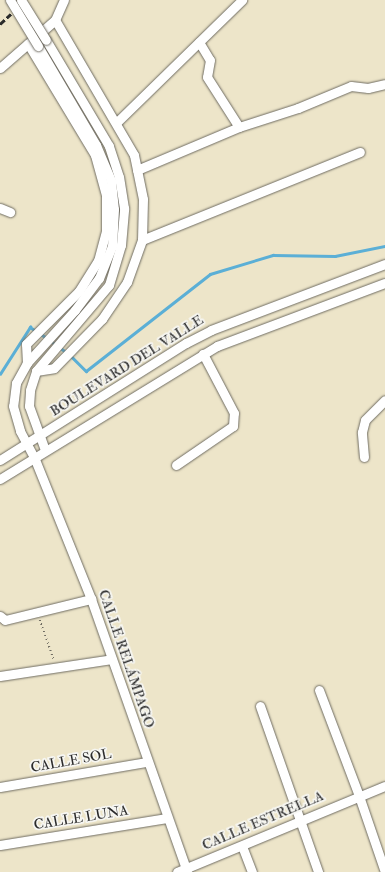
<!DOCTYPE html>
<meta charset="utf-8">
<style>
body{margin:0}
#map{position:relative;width:385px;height:872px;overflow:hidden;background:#ede5c9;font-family:"IM FELL Double Pica",serif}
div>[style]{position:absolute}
.stream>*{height:2.5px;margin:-1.25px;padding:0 1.25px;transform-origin:1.25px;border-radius:1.25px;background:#5bafd6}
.path>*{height:1.5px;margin-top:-0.75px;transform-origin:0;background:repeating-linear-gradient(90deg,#6f6c62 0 1px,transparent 0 4px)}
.roads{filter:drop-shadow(0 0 1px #6f6c62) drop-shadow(0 0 1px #6f6c62)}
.minor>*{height:9px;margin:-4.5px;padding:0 4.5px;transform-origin:4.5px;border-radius:4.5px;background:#fff}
.rail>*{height:2.5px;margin-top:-1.25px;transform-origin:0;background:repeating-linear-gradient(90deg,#2b2b2b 0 6px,transparent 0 9px)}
.bridges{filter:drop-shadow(0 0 1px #6f6c62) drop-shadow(0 0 1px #6f6c62)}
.minor-bridge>*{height:9px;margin:-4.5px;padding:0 4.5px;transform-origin:4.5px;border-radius:4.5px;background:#fff}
span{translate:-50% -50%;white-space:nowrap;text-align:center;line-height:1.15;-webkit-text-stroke:3.5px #f6f6f2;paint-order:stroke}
.street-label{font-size:14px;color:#2b2b2b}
</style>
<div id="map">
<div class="stream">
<div style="left:51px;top:341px;width:19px;rotate:36deg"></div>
<div style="left:70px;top:355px;width:23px;rotate:45deg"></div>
<div style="left:86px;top:371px;width:157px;rotate:-38deg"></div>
<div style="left:210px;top:274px;width:66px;rotate:-16.8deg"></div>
<div style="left:273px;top:255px;width:62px;rotate:0.9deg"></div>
<div style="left:335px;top:256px;width:51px;rotate:-11.3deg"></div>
<div style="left:0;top:374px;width:56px;rotate:-57.4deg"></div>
<div style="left:30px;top:327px;width:20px;rotate:33deg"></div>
</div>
<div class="path">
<div style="left:40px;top:620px;width:42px;rotate:70.7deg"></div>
</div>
<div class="roads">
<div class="minor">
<div style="left:199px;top:42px;width:21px;rotate:59deg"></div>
<div style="left:210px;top:60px;width:17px;rotate:100deg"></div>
<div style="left:207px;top:77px;width:59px;rotate:57.4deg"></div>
<div style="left:239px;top:127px;width:62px;rotate:-17.9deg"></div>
<div style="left:298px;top:108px;width:57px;rotate:-22.5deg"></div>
<div style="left:351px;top:86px;width:17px;rotate:7deg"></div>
<div style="left:368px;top:88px;width:17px;rotate:-13deg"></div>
<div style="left:38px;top:46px;width:115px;rotate:59.6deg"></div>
<div style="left:96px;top:145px;width:39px;rotate:67deg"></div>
<div style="left:111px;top:181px;width:28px;rotate:84deg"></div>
<div style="left:114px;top:209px;width:37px;rotate:93deg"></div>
<div style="left:112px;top:246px;width:35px;rotate:112deg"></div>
<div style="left:99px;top:278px;width:40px;rotate:127deg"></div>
<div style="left:75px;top:310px;width:72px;rotate:132.2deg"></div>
<div style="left:27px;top:363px;width:23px;rotate:119deg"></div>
<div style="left:16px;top:383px;width:23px;rotate:97deg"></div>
<div style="left:13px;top:406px;width:26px;rotate:74deg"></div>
<div style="left:20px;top:431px;width:30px;rotate:62deg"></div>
<div style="left:34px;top:457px;width:153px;rotate:68.1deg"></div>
<div style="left:91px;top:599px;width:289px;rotate:70.6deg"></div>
<div style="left:0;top:68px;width:73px;rotate:-41.1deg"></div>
<div style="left:55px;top:20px;width:22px;rotate:-66deg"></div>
<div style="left:117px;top:122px;width:175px;rotate:-44.3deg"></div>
<div style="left:137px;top:170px;width:111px;rotate:-22.9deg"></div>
<div style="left:0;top:208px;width:11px;rotate:22deg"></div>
<div style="left:142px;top:240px;width:235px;rotate:-22deg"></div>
<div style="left:27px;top:363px;width:19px;rotate:-93deg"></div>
<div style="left:26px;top:344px;width:75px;rotate:-45deg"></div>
<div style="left:79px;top:291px;width:36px;rotate:-58deg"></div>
<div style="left:98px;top:261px;width:30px;rotate:-75deg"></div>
<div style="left:106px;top:232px;width:37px;rotate:-90deg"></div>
<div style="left:106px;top:195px;width:41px;rotate:-105.4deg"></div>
<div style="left:95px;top:155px;width:130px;rotate:-121.1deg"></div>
<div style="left:36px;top:371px;width:18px;rotate:-9deg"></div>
<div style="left:54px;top:368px;width:69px;rotate:-45.6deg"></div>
<div style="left:102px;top:319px;width:45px;rotate:-56deg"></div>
<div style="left:127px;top:282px;width:45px;rotate:-70.3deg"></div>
<div style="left:142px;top:240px;width:41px;rotate:-88.6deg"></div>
<div style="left:143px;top:199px;width:45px;rotate:-101.6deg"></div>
<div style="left:134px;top:155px;width:156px;rotate:-120.3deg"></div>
<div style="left:45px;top:450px;width:47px;rotate:-110deg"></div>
<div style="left:29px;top:406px;width:16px;rotate:-86deg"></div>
<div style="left:30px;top:390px;width:20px;rotate:-72deg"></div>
<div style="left:36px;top:371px;width:113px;rotate:-49.7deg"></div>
<div style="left:109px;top:285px;width:42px;rotate:-73.3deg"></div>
<div style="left:121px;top:245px;width:37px;rotate:-85deg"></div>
<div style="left:124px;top:208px;width:31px;rotate:-99deg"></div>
<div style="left:119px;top:177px;width:33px;rotate:-108deg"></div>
<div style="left:109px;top:146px;width:123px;rotate:-120.7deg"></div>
<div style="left:364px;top:457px;width:25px;rotate:-95deg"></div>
<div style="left:362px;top:432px;width:12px;rotate:-76deg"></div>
<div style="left:365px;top:420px;width:28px;rotate:-45deg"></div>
<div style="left:0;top:460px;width:220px;rotate:-32.2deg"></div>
<div style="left:186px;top:343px;width:28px;rotate:-27deg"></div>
<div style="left:211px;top:330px;width:186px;rotate:-20.8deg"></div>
<div style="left:176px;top:465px;width:69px;rotate:-34.4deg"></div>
<div style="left:233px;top:426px;width:13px;rotate:-86deg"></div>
<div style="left:234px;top:413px;width:67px;rotate:-117.7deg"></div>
<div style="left:0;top:479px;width:255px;rotate:-31.5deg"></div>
<div style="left:217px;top:346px;width:179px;rotate:-20.6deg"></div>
<div style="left:0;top:616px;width:6px;rotate:39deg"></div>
<div style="left:5px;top:620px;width:89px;rotate:-13.7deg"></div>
<div style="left:0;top:676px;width:113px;rotate:-8.6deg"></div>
<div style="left:319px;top:690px;width:113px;rotate:69.3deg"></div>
<div style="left:359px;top:796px;width:80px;rotate:71.1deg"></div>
<div style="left:260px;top:706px;width:176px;rotate:70.7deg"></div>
<div style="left:0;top:787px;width:149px;rotate:-9.7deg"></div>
<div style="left:0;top:845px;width:169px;rotate:-9.2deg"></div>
<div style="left:242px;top:846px;width:28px;rotate:69deg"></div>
<div style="left:177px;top:872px;width:225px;rotate:-22.5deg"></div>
</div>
</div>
<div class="rail">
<div style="left:0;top:24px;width:35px;rotate:-43deg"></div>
</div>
<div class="bridges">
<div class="minor-bridge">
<div style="left:10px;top:0;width:54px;rotate:58.7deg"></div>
<div style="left:21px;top:0;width:47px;rotate:58deg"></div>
</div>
</div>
<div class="street-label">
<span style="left:127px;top:366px;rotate:-32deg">BOULEVARD DEL VALLE</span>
<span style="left:126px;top:659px;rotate:71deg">CALLE RELÁMPAGO</span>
<span style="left:71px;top:761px;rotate:-10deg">CALLE SOL</span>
<span style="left:81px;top:818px;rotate:-9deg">CALLE LUNA</span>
<span style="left:263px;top:821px;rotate:-23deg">CALLE ESTRELLA</span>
</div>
</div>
